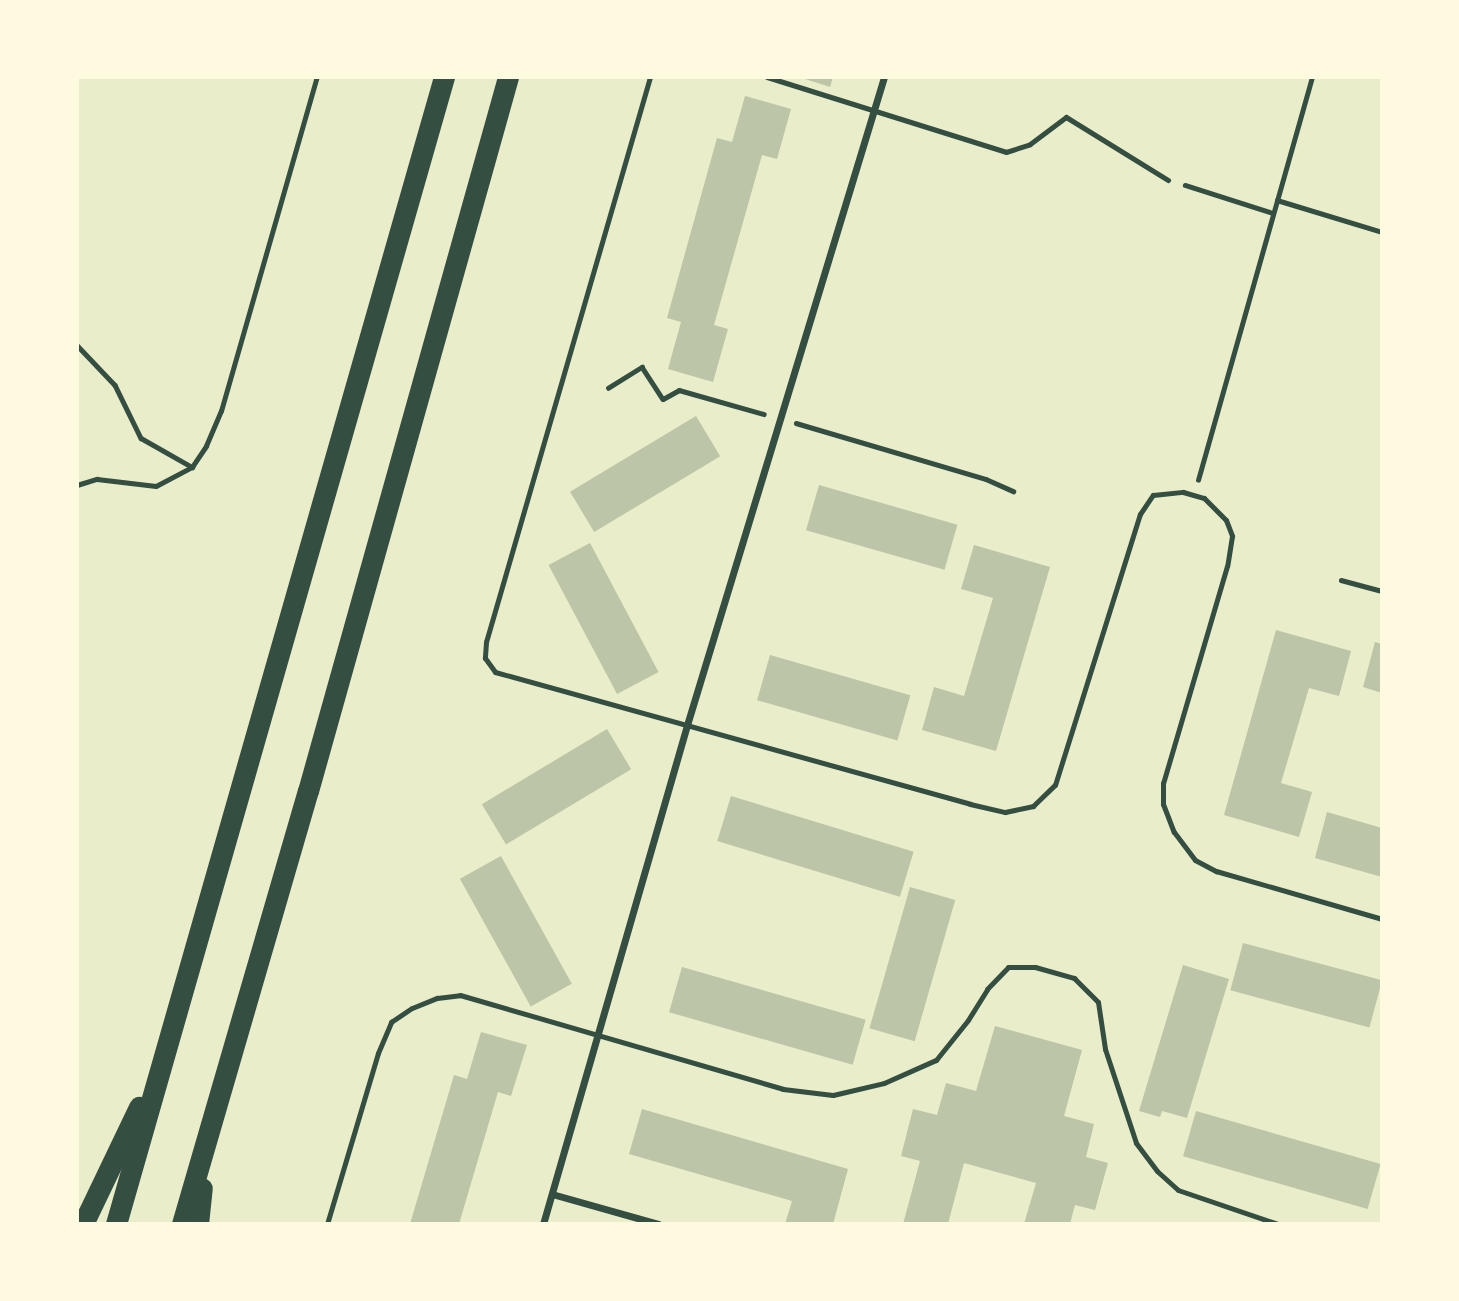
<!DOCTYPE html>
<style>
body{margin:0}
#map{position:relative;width:1459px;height:1301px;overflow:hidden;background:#e9edc9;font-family:"Alegreya Sans",sans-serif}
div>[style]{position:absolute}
.building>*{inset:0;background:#bcc5a7;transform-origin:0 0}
.path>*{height:4.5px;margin:-2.25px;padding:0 2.25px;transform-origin:2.25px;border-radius:2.25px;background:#344e41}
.service>*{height:5px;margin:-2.5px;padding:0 2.5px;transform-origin:2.5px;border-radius:2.5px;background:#344e41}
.minor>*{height:7px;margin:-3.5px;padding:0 3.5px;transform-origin:3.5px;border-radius:3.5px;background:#344e41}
.motorway>*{height:21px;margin:-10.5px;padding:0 10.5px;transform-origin:10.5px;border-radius:10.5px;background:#344e41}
span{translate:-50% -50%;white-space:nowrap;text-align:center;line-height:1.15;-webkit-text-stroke:6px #fefae0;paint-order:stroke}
.frame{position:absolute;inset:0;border:79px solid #fefae0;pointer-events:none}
</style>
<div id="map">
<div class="building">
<div style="clip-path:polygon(799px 77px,833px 77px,830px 87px)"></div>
<div style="clip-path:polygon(745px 96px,791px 109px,777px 159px,762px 155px,714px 325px,728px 329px,713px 382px,668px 369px,681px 322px,667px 318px,717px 138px,732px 142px)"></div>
<div style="left:696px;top:416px;width:47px;height:147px;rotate:59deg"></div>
<div style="left:819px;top:485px;width:144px;height:47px;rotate:16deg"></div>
<div style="left:590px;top:543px;width:146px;height:47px;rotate:62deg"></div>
<div style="clip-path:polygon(974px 545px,1050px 567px,996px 751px,922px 730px,934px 687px,964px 696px,993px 598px,961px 589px)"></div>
<div style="clip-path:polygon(1276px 630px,1351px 651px,1339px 696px,1309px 688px,1281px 783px,1312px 792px,1299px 837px,1224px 815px)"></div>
<div style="clip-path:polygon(1375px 642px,1382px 644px,1382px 693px,1363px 687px)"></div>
<div style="left:770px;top:655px;width:146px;height:47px;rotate:16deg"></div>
<div style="left:607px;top:729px;width:47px;height:146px;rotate:59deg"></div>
<div style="left:731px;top:796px;width:191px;height:47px;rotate:17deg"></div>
<div style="clip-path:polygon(1327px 812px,1382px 828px,1382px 877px,1315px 858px)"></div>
<div style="left:501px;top:856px;width:146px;height:47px;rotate:61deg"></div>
<div style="left:910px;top:887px;width:47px;height:147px;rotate:16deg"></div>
<div style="left:1243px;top:943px;width:144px;height:49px;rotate:15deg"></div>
<div style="clip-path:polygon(1183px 965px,1229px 979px,1187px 1118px,1162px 1111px,1160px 1117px,1139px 1111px)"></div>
<div style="left:682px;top:967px;width:191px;height:47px;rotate:16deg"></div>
<div style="clip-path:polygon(995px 1026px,1082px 1050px,1064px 1116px,1094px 1124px,1086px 1157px,1108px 1163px,1095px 1210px,1075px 1205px,1070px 1224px,1024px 1224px,1036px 1183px,964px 1163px,948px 1224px,903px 1224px,920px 1161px,901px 1156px,913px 1109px,937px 1115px,946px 1083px,976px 1091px)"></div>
<div style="clip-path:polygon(481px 1032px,527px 1045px,511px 1096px,498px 1092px,459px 1224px,410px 1224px,454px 1075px,467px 1079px)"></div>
<div style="clip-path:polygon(642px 1109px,848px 1169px,833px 1224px,785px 1224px,792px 1201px,629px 1154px)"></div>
<div style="left:1196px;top:1111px;width:192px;height:47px;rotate:16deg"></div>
</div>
<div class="path">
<div style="left:1185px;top:185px;width:92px;rotate:17.7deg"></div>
<div style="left:1277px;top:200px;width:110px;rotate:16.9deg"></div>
<div style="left:77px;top:345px;width:55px;rotate:46.5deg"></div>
<div style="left:115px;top:385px;width:59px;rotate:63.9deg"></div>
<div style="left:141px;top:438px;width:59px;rotate:29.6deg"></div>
<div style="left:608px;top:388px;width:40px;rotate:-32deg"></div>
<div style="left:642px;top:367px;width:38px;rotate:57deg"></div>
<div style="left:663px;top:399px;width:18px;rotate:-29deg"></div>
<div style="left:679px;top:390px;width:88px;rotate:15.8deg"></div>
<div style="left:796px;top:423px;width:198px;rotate:16.4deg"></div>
<div style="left:986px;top:479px;width:30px;rotate:24deg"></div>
<div style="left:1198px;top:480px;width:419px;rotate:-74.2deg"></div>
<div style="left:77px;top:485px;width:21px;rotate:-17deg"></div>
<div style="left:97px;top:479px;width:59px;rotate:6.8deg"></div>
<div style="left:156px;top:486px;width:41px;rotate:-27.8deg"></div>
<div style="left:192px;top:467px;width:25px;rotate:-56deg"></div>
<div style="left:206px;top:446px;width:38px;rotate:-67deg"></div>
<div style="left:221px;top:411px;width:348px;rotate:-74deg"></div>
<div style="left:1341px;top:580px;width:42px;rotate:15deg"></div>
</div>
<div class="service">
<div style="left:650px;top:77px;width:588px;rotate:106.19deg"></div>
<div style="left:486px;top:642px;width:16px;rotate:94deg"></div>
<div style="left:485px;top:658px;width:17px;rotate:54deg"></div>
<div style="left:495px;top:672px;width:493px;rotate:15.5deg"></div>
<div style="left:970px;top:804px;width:36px;rotate:13deg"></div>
<div style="left:1005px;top:812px;width:29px;rotate:-12deg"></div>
<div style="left:1033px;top:806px;width:30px;rotate:-44deg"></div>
<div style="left:1055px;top:785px;width:284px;rotate:-72.6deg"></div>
<div style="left:1140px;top:514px;width:23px;rotate:-56deg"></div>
<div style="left:1153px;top:495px;width:30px;rotate:-6deg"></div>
<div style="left:1183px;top:492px;width:22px;rotate:16deg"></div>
<div style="left:1204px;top:498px;width:31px;rotate:45deg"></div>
<div style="left:1226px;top:520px;width:17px;rotate:69deg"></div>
<div style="left:1232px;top:536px;width:30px;rotate:99deg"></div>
<div style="left:1227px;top:566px;width:226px;rotate:106.4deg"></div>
<div style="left:1163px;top:783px;width:21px;rotate:90deg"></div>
<div style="left:1163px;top:804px;width:30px;rotate:69deg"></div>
<div style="left:1174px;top:832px;width:35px;rotate:53deg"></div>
<div style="left:1195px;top:860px;width:24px;rotate:28deg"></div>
<div style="left:1216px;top:871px;width:173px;rotate:16.1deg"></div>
<div style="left:767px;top:77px;width:250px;rotate:17.4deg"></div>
<div style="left:1006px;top:152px;width:25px;rotate:-18deg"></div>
<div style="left:1030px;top:144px;width:45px;rotate:-36.9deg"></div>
<div style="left:1066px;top:117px;width:120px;rotate:31.7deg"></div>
<div style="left:327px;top:1224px;width:178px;rotate:-73.4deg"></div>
<div style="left:378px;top:1053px;width:34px;rotate:-67deg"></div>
<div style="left:391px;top:1022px;width:25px;rotate:-34deg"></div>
<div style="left:412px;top:1008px;width:27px;rotate:-22deg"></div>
<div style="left:437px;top:998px;width:23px;rotate:-7deg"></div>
<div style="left:460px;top:995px;width:336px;rotate:16.2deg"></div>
<div style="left:783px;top:1089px;width:50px;rotate:6.8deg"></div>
<div style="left:833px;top:1095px;width:52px;rotate:-13.2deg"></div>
<div style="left:884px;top:1083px;width:57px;rotate:-23.9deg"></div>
<div style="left:936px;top:1060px;width:51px;rotate:-51.3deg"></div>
<div style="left:968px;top:1020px;width:36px;rotate:-58deg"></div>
<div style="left:987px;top:989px;width:30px;rotate:-46deg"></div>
<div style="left:1008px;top:967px;width:27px"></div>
<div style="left:1035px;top:967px;width:41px;rotate:15.8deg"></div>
<div style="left:1074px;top:978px;width:34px;rotate:45deg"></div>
<div style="left:1098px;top:1002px;width:48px;rotate:81.5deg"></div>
<div style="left:1105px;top:1049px;width:99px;rotate:71.7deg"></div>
<div style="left:1136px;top:1143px;width:35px;rotate:53deg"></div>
<div style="left:1157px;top:1171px;width:28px;rotate:42deg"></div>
<div style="left:1178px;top:1190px;width:106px;rotate:18.8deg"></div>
</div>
<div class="minor">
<div style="left:552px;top:1194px;width:111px;rotate:15.7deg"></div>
<div style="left:543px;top:1224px;width:519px;rotate:-73.9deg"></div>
<div style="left:687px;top:725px;width:677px;rotate:-73.09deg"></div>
</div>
<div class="motorway">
<div style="left:83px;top:1224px;width:130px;rotate:-64.4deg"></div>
<div style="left:116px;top:1224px;width:1193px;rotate:-74.04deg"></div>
<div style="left:182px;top:1224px;width:451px;rotate:-73.8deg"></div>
<div style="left:308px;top:791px;width:741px;rotate:-74.35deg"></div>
<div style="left:198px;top:1224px;width:36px;rotate:-84deg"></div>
</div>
<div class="frame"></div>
</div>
